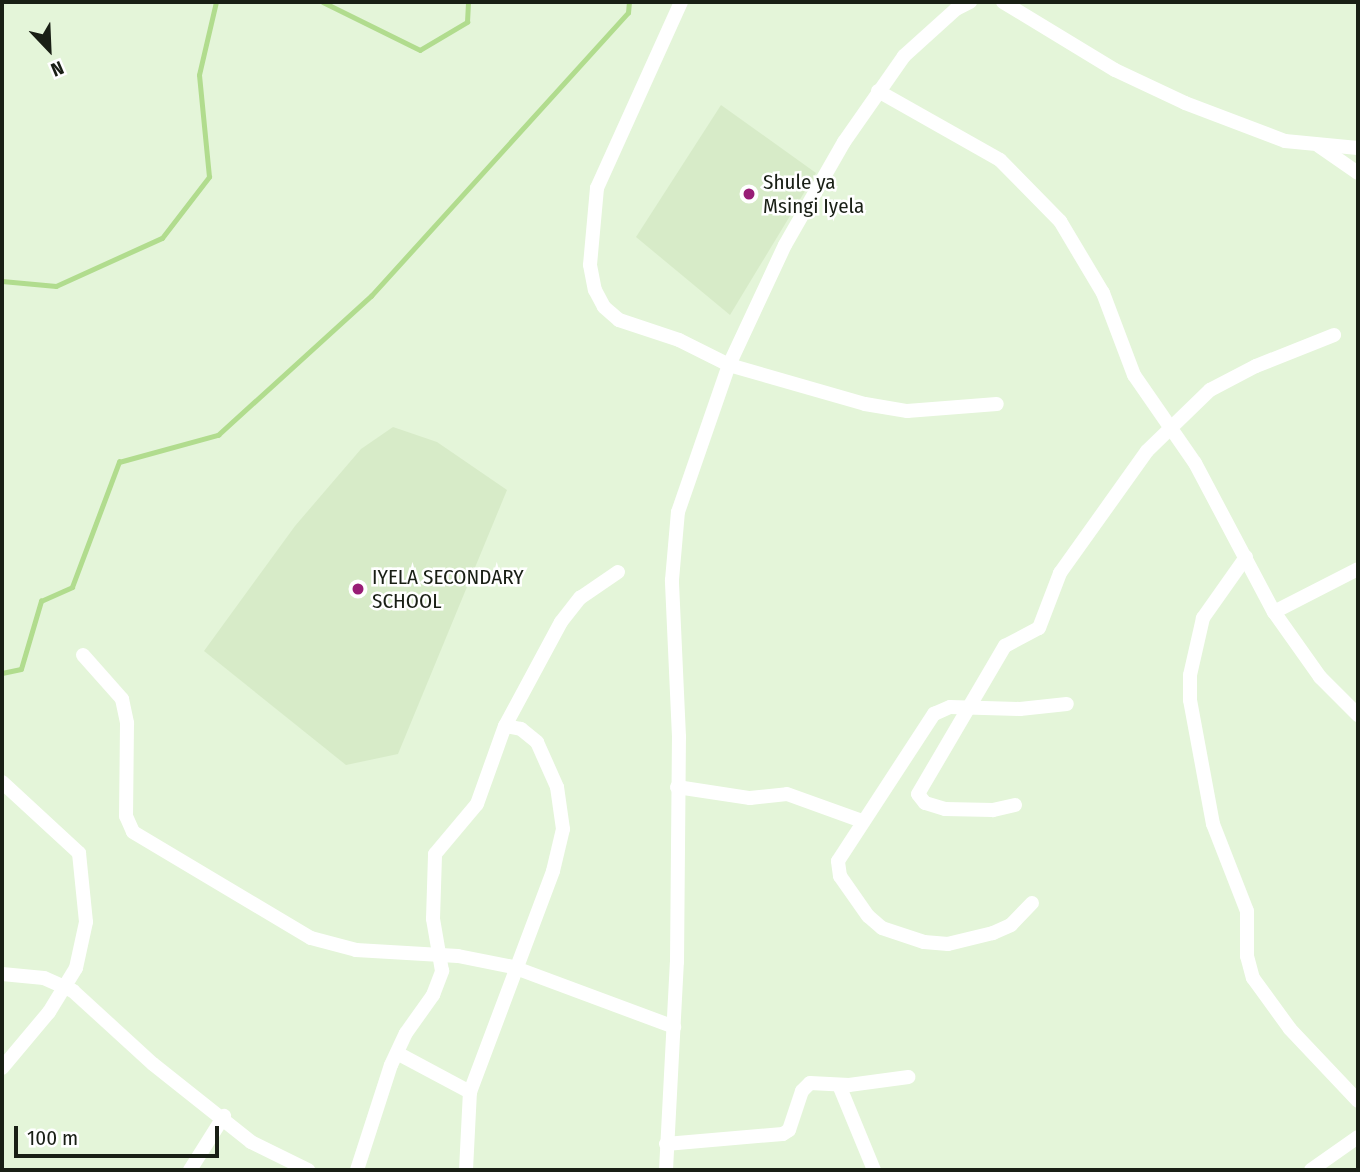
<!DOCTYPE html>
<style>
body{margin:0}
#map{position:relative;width:1360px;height:1172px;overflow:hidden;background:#e4f5d9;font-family:"Fira Sans Condensed",sans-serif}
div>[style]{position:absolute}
.built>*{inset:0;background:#d7ebc8}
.stream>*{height:4.5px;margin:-2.25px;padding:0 2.25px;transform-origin:2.25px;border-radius:2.25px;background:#b1dc8e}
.minor>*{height:14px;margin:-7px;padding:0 7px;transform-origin:7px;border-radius:7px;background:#fff}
.dots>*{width:19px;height:19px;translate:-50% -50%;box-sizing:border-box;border:4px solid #fff;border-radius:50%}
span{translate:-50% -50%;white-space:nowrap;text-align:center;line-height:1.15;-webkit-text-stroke:5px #fff;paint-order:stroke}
.poi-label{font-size:21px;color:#191f15}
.left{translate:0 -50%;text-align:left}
.frame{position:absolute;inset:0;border:4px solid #191f15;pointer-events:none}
.north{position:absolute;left:14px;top:14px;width:70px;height:70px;-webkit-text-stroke:5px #fff;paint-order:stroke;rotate:157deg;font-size:19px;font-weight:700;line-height:28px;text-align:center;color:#191f15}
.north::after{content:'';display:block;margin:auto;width:24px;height:32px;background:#191f15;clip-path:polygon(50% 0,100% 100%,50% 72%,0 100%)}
.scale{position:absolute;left:14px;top:1126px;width:205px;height:32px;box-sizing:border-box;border:4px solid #191f15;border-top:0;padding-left:9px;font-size:21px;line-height:24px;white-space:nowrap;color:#191f15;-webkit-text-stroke:5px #fff;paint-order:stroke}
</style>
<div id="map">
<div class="built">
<div style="clip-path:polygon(721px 105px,816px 173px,730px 315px,636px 237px)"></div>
<div style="clip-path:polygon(393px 427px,437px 442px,507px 490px,398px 754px,346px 765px,204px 651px,295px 526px,361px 449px)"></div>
</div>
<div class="stream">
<div style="left:323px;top:2px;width:108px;rotate:26.3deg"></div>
<div style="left:420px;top:50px;width:55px;rotate:-30.8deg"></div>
<div style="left:467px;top:22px;width:20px;rotate:-87deg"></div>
<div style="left:2px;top:281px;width:54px;rotate:5.3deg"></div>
<div style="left:56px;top:286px;width:116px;rotate:-24.4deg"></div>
<div style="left:162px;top:238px;width:77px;rotate:-52.4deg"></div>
<div style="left:209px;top:177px;width:102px;rotate:-95.6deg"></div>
<div style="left:199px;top:75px;width:75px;rotate:-76.9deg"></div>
<div style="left:2px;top:673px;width:19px;rotate:-12deg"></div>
<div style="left:21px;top:669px;width:71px;rotate:-73.6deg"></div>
<div style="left:41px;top:601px;width:34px;rotate:-24deg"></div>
<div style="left:72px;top:587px;width:134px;rotate:-69.4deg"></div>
<div style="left:119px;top:462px;width:103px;rotate:-15.3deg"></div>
<div style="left:218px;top:435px;width:207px;rotate:-42.3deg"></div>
<div style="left:371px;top:296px;width:382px;rotate:-47.8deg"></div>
<div style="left:628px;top:13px;width:11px;rotate:-85deg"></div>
</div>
<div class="minor">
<div style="left:681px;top:2px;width:204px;rotate:114.3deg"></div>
<div style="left:597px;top:188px;width:77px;rotate:95.2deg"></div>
<div style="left:590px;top:265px;width:25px;rotate:79deg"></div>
<div style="left:595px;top:290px;width:19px;rotate:62deg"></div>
<div style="left:604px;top:307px;width:20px;rotate:41deg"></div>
<div style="left:619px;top:320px;width:63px;rotate:18.4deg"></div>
<div style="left:679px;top:340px;width:56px;rotate:26.6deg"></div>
<div style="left:729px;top:365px;width:141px;rotate:16deg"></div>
<div style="left:865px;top:404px;width:43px;rotate:9.5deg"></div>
<div style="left:907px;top:411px;width:90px;rotate:-4.4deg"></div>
<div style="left:1003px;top:2px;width:131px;rotate:31.3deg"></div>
<div style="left:1115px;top:70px;width:77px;rotate:25.2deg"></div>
<div style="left:1185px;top:103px;width:107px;rotate:20.8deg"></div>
<div style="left:1285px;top:141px;width:73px;rotate:5.5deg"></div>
<div style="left:878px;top:91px;width:140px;rotate:29.5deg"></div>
<div style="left:1000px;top:160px;width:86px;rotate:45.5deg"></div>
<div style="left:1060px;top:221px;width:84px;rotate:59.2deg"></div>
<div style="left:1103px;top:293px;width:88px;rotate:69.3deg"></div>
<div style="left:1134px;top:375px;width:107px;rotate:55.3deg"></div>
<div style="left:1195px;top:463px;width:169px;rotate:62.1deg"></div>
<div style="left:1274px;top:612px;width:80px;rotate:54.7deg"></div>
<div style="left:1320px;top:677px;width:54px;rotate:45deg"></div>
<div style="left:1319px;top:146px;width:47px;rotate:34.7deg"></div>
<div style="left:1246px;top:557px;width:75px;rotate:125.2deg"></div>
<div style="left:1203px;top:618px;width:58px;rotate:102.8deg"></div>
<div style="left:1190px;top:675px;width:25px;rotate:90deg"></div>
<div style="left:1190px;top:700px;width:126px;rotate:79.5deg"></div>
<div style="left:1213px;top:824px;width:93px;rotate:68.7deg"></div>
<div style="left:1247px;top:911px;width:45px;rotate:90deg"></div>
<div style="left:1247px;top:956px;width:23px;rotate:75deg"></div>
<div style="left:1253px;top:978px;width:63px;rotate:54deg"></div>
<div style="left:1290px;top:1029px;width:99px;rotate:46.6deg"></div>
<div style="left:1274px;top:612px;width:94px;rotate:-27.1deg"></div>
<div style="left:83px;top:655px;width:59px;rotate:48.4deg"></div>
<div style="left:122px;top:699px;width:25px;rotate:78deg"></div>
<div style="left:127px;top:723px;width:93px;rotate:90.6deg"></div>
<div style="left:126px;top:816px;width:17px;rotate:66deg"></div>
<div style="left:133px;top:832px;width:207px;rotate:30.8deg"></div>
<div style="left:311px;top:938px;width:47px;rotate:14.9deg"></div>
<div style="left:356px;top:950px;width:102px;rotate:3.4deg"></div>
<div style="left:458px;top:956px;width:56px;rotate:11.3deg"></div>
<div style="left:513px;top:967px;width:172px;rotate:20.4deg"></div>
<div style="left:2px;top:782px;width:105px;rotate:42.7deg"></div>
<div style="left:79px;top:853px;width:69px;rotate:84.2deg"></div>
<div style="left:86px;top:922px;width:47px;rotate:102.3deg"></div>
<div style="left:76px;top:968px;width:52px;rotate:121.5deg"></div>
<div style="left:49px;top:1012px;width:73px;rotate:130deg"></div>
<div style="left:677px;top:787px;width:74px;rotate:8.6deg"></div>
<div style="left:750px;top:798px;width:37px;rotate:-6deg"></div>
<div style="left:787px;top:794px;width:80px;rotate:19.8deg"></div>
<div style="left:1015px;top:805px;width:23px;rotate:167deg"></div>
<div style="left:993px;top:810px;width:48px;rotate:-178.8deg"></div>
<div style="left:945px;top:809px;width:21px;rotate:-163deg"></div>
<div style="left:925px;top:803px;width:11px;rotate:-128deg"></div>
<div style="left:918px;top:794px;width:172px;rotate:-59.6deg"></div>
<div style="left:1005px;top:646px;width:38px;rotate:-28deg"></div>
<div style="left:1039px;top:628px;width:59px;rotate:-69.1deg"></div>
<div style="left:1060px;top:573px;width:150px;rotate:-54.5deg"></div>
<div style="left:1147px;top:451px;width:88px;rotate:-44.1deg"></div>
<div style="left:1210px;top:390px;width:52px;rotate:-27.6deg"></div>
<div style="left:1256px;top:366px;width:84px;rotate:-21.7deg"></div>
<div style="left:1032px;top:903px;width:30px;rotate:134deg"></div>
<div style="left:1011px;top:925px;width:20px;rotate:156deg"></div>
<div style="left:993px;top:933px;width:46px;rotate:166.3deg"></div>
<div style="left:948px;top:944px;width:24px;rotate:-175deg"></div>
<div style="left:924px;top:942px;width:44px;rotate:-161.6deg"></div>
<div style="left:882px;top:928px;width:18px;rotate:-139deg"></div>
<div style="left:868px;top:916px;width:49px;rotate:-125deg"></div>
<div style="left:840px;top:876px;width:15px;rotate:-98deg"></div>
<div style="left:838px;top:861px;width:176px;rotate:-56.9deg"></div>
<div style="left:934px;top:714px;width:17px;rotate:-24deg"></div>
<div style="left:950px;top:707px;width:70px;rotate:1.6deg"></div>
<div style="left:1020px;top:709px;width:47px;rotate:-6.1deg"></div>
<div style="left:2px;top:974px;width:42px;rotate:5.4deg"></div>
<div style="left:44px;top:978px;width:32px;rotate:24deg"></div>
<div style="left:73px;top:991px;width:108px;rotate:42.4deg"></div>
<div style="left:153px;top:1064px;width:125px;rotate:38.5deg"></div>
<div style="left:251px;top:1142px;width:64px;rotate:26.2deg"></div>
<div style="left:397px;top:1053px;width:83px;rotate:28.1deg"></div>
<div style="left:839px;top:1085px;width:92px;rotate:67.6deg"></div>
<div style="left:666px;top:1144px;width:117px;rotate:-4.9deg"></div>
<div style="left:783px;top:1134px;width:7px;rotate:-34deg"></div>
<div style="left:789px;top:1130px;width:41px;rotate:-71.6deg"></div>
<div style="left:802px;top:1091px;width:11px;rotate:-45deg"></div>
<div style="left:810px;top:1083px;width:39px;rotate:3deg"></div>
<div style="left:849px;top:1085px;width:60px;rotate:-7.7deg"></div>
<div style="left:190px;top:1170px;width:64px;rotate:-57.8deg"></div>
<div style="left:357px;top:1170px;width:110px;rotate:-72.1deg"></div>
<div style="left:391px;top:1065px;width:35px;rotate:-65deg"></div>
<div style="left:406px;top:1033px;width:47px;rotate:-54.6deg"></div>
<div style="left:433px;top:995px;width:26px;rotate:-69deg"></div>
<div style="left:442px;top:971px;width:53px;rotate:-99.8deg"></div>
<div style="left:433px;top:919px;width:65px;rotate:-88.2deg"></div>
<div style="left:435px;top:854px;width:65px;rotate:-50deg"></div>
<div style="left:477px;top:804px;width:83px;rotate:-70.3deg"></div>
<div style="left:505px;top:726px;width:118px;rotate:-61.7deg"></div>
<div style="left:561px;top:622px;width:31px;rotate:-52deg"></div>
<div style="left:580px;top:598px;width:46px;rotate:-34.4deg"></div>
<div style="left:466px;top:1170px;width:78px;rotate:-87.1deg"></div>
<div style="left:470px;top:1092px;width:236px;rotate:-69.4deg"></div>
<div style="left:553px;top:871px;width:43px;rotate:-76.6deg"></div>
<div style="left:563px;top:829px;width:42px;rotate:-98.1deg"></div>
<div style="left:557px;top:787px;width:49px;rotate:-114deg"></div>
<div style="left:537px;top:742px;width:21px;rotate:-141deg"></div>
<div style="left:521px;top:729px;width:16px;rotate:-169deg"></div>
<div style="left:666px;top:1170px;width:208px;rotate:-87deg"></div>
<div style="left:677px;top:962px;width:225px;rotate:-89.5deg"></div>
<div style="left:679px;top:737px;width:157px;rotate:-92.6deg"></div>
<div style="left:672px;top:580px;width:68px;rotate:-85deg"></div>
<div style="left:678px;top:512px;width:156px;rotate:-70.9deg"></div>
<div style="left:729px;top:365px;width:132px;rotate:-65deg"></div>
<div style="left:785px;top:245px;width:119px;rotate:-60.2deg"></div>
<div style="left:844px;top:142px;width:105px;rotate:-55.1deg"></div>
<div style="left:904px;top:56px;width:70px;rotate:-42.1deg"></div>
<div style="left:956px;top:9px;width:16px;rotate:-27deg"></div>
<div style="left:1311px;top:1170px;width:57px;rotate:-35.1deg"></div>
</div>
<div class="dots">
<div style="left:749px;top:194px;background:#981d76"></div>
<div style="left:358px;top:589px;background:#981d76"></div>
</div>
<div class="poi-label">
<span class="left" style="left:763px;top:194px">Shule ya<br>Msingi Iyela</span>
<span class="left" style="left:372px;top:589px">IYELA SECONDARY<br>SCHOOL</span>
</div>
<div class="frame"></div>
<div class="north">N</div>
<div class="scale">100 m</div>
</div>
